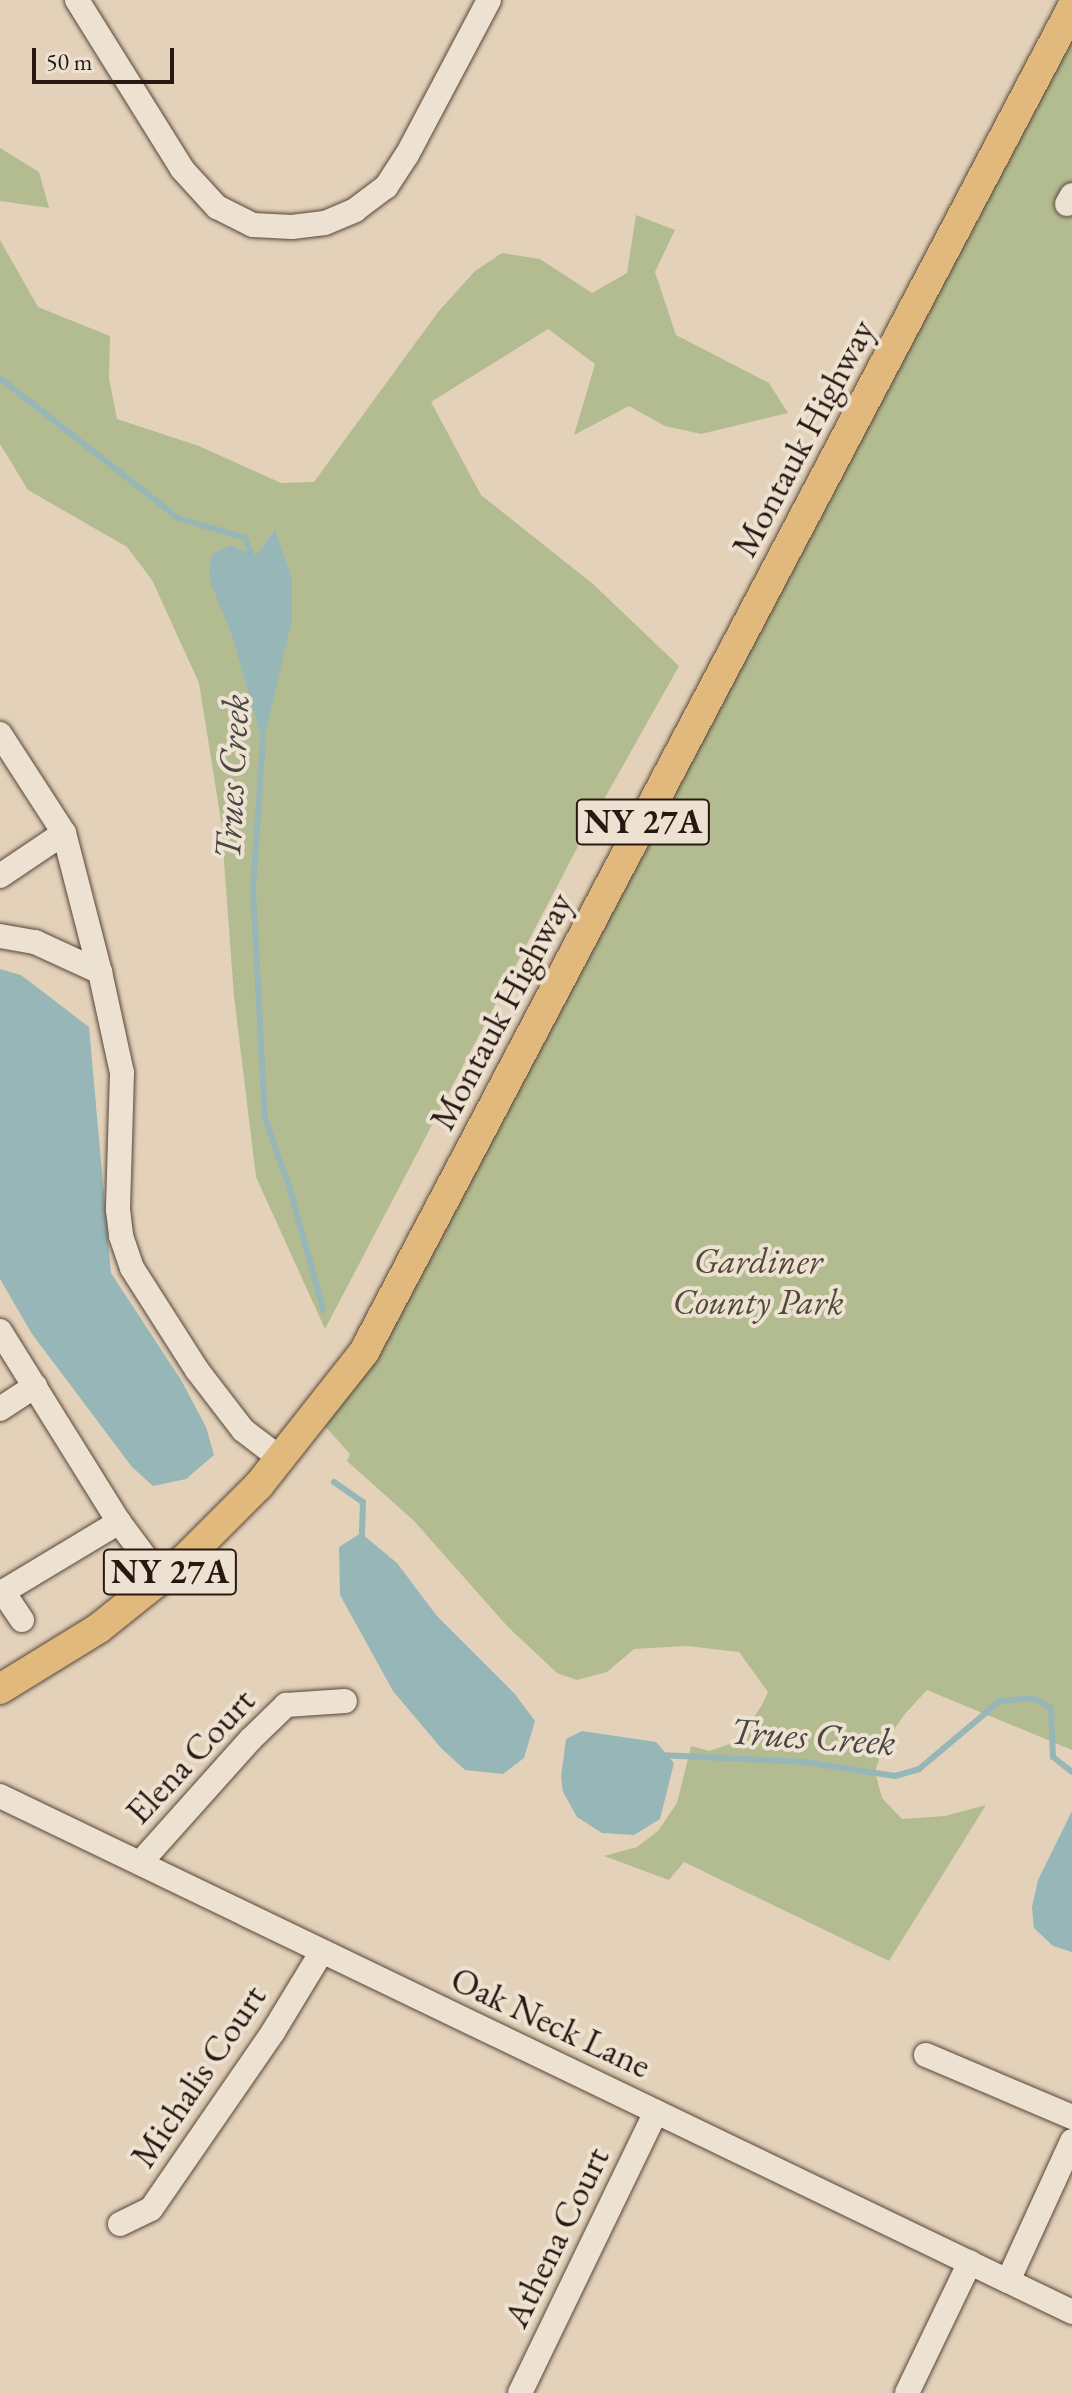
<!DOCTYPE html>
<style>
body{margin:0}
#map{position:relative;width:1072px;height:2393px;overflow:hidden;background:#e3d2b9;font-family:"EB Garamond",serif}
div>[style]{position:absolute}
.green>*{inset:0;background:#b3bc90}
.water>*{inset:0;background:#97b6b7}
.stream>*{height:6px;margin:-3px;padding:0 3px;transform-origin:3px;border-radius:3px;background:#97b6b7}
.roads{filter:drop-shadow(0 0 2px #58463b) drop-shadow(0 0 2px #58463b)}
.minor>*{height:24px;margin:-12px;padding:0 12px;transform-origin:12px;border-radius:12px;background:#ede2d2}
.major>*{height:30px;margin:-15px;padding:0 15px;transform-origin:15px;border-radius:15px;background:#e2b97c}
span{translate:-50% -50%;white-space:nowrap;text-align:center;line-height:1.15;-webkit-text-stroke:8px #ede2d2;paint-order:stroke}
.shield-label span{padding:2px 6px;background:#ede2d2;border:2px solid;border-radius:6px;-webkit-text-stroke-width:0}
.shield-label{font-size:34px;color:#291811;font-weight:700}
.street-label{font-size:36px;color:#291811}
.park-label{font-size:36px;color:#524937;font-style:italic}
.water-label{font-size:38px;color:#4a4743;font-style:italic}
.scale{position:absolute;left:32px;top:48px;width:142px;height:36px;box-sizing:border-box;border:4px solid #291811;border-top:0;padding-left:10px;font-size:24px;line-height:28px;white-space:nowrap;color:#291811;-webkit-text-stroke:6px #ede2d2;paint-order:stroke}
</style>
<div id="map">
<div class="green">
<div style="clip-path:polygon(1072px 8px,1072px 1750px,927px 1690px,904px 1715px,884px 1744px,875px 1772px,882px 1798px,902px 1819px,945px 1816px,986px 1805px,889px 1961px,684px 1862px,669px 1880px,604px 1856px,637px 1847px,658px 1831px,677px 1803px,691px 1746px,709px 1751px,738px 1741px,762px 1705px,768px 1692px,739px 1652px,687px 1646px,634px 1649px,607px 1672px,577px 1680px,557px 1673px,508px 1627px,414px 1521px,347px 1461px,350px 1454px,316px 1416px)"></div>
<div style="clip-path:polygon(0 148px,39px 172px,49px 208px,0 201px)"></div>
<div style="clip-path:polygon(evenodd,636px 215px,675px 230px,655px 272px,676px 335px,769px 383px,788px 413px,701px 434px,665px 426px,629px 406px,574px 435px,595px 364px,548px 329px,431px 402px,481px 495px,593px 584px,679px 666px,584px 835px,325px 1329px,256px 1177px,234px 996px,221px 821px,199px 683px,152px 580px,127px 547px,28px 490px,0 444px,0 240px,38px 307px,110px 336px,109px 378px,117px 419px,199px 446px,281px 483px,314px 482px,438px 312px,475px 271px,502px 253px,540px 259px,592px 293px,627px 273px,636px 215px,274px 531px,263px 743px,231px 633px,231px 545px,255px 557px,274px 531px)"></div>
</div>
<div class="water">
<div style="clip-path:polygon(275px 530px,292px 579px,292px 620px,263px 744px,231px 633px,211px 584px,209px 570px,212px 554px,231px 545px,255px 556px)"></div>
<div style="clip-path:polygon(0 969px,21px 975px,89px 1027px,111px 1273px,181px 1380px,206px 1427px,214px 1455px,186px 1479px,153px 1486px,132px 1467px,32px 1334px,0 1279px)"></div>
<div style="clip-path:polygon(361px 1533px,397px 1563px,437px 1616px,514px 1693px,535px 1721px,524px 1758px,503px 1774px,465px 1770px,441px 1748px,393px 1691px,340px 1595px,339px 1547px)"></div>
<div style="clip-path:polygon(582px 1731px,656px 1742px,674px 1763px,660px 1819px,634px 1835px,602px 1833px,577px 1817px,563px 1792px,561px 1777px,566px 1739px)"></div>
<div style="clip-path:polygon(1072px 1811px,1072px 1952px,1053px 1946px,1034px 1928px,1032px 1907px,1038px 1880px)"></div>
</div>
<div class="stream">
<div style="left:0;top:378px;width:226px;rotate:38.2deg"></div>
<div style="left:178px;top:518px;width:70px;rotate:16.6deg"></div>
<div style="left:245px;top:538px;width:28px;rotate:69deg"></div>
<div style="left:263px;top:739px;width:151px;rotate:93.8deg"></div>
<div style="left:253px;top:890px;width:228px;rotate:87deg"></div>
<div style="left:265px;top:1118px;width:72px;rotate:70.6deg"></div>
<div style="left:289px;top:1186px;width:128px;rotate:74.5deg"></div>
<div style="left:334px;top:1482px;width:35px;rotate:35deg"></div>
<div style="left:363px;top:1502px;width:37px;rotate:92deg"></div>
<div style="left:660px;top:1755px;width:145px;rotate:2.8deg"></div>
<div style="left:805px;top:1762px;width:91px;rotate:8.8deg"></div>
<div style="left:895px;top:1776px;width:25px;rotate:-16deg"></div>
<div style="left:919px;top:1769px;width:106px;rotate:-40deg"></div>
<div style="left:1000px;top:1701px;width:33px;rotate:-5deg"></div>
<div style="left:1033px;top:1698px;width:21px;rotate:29deg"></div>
<div style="left:1051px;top:1708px;width:49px;rotate:87.7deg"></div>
<div style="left:1053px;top:1757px;width:24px;rotate:38deg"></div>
</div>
<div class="roads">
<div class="minor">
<div style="left:77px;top:0;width:199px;rotate:58.1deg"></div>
<div style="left:182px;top:169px;width:52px;rotate:47.4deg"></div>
<div style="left:217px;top:207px;width:40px;rotate:26.6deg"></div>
<div style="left:253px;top:225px;width:39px;rotate:3deg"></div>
<div style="left:292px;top:227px;width:33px;rotate:-7deg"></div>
<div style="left:325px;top:223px;width:33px;rotate:-23deg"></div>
<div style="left:355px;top:210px;width:39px;rotate:-37deg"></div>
<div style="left:386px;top:187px;width:38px;rotate:-57deg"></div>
<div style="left:407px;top:155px;width:175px;rotate:-62.1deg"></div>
<div style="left:1067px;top:204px;width:10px;rotate:-61deg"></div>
<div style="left:0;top:734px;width:118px;rotate:57.1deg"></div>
<div style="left:64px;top:833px;width:144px;rotate:75.5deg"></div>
<div style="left:0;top:876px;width:77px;rotate:-33.9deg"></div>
<div style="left:0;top:936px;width:36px;rotate:10deg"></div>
<div style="left:35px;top:942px;width:72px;rotate:24.8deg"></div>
<div style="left:100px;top:972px;width:103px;rotate:77.7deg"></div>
<div style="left:122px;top:1073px;width:137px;rotate:91.7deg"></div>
<div style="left:118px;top:1210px;width:26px;rotate:83deg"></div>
<div style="left:121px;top:1236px;width:34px;rotate:71deg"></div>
<div style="left:132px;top:1268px;width:121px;rotate:57.5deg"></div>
<div style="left:197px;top:1370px;width:76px;rotate:52.5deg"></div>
<div style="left:243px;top:1430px;width:48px;rotate:37.3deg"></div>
<div style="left:0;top:1331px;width:225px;rotate:58.1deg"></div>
<div style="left:119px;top:1522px;width:72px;rotate:53.4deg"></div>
<div style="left:0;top:1409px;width:42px;rotate:-33.3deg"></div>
<div style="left:22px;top:1620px;width:29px;rotate:-124deg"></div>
<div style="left:6px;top:1596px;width:6px;rotate:-90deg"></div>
<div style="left:6px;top:1590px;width:132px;rotate:-31deg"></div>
<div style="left:0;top:1796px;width:1190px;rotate:25.7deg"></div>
<div style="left:140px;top:1863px;width:166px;rotate:-48.2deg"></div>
<div style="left:251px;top:1739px;width:49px;rotate:-44.2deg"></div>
<div style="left:286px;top:1705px;width:59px;rotate:-3.9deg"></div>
<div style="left:926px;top:2055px;width:159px;rotate:23deg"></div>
<div style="left:120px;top:2224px;width:34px;rotate:-26deg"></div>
<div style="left:151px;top:2209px;width:215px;rotate:-55.4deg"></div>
<div style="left:273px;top:2032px;width:92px;rotate:-58.7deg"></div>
<div style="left:1008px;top:2281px;width:154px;rotate:-65.4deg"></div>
<div style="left:520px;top:2393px;width:312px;rotate:-64.2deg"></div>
<div style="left:907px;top:2393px;width:145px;rotate:-64.3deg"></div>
</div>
<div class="major">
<div style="left:0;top:1689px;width:116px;rotate:-31.6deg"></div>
<div style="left:99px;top:1628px;width:110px;rotate:-38.7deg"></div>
<div style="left:185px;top:1559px;width:105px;rotate:-45deg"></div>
<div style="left:259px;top:1485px;width:169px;rotate:-51.7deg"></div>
<div style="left:364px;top:1352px;width:1519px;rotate:-62.22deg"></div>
</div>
</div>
<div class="shield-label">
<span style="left:643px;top:822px">NY 27A</span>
<span style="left:170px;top:1572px">NY 27A</span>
</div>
<div class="street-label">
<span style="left:803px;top:438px;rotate:-62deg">Montauk Highway</span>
<span style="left:501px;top:1011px;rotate:-62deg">Montauk Highway</span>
<span style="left:190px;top:1756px;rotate:-47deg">Elena Court</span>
<span style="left:551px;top:2022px;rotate:25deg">Oak Neck Lane</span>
<span style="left:198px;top:2076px;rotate:-56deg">Michalis Court</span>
<span style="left:556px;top:2237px;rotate:-64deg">Athena Court</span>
</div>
<div class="park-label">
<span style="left:758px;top:1281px">Gardiner<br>County Park</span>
</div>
<div class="water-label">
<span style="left:231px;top:777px;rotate:-87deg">Trues Creek</span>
<span style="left:813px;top:1736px;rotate:4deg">Trues Creek</span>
</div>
<div class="scale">50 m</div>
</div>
